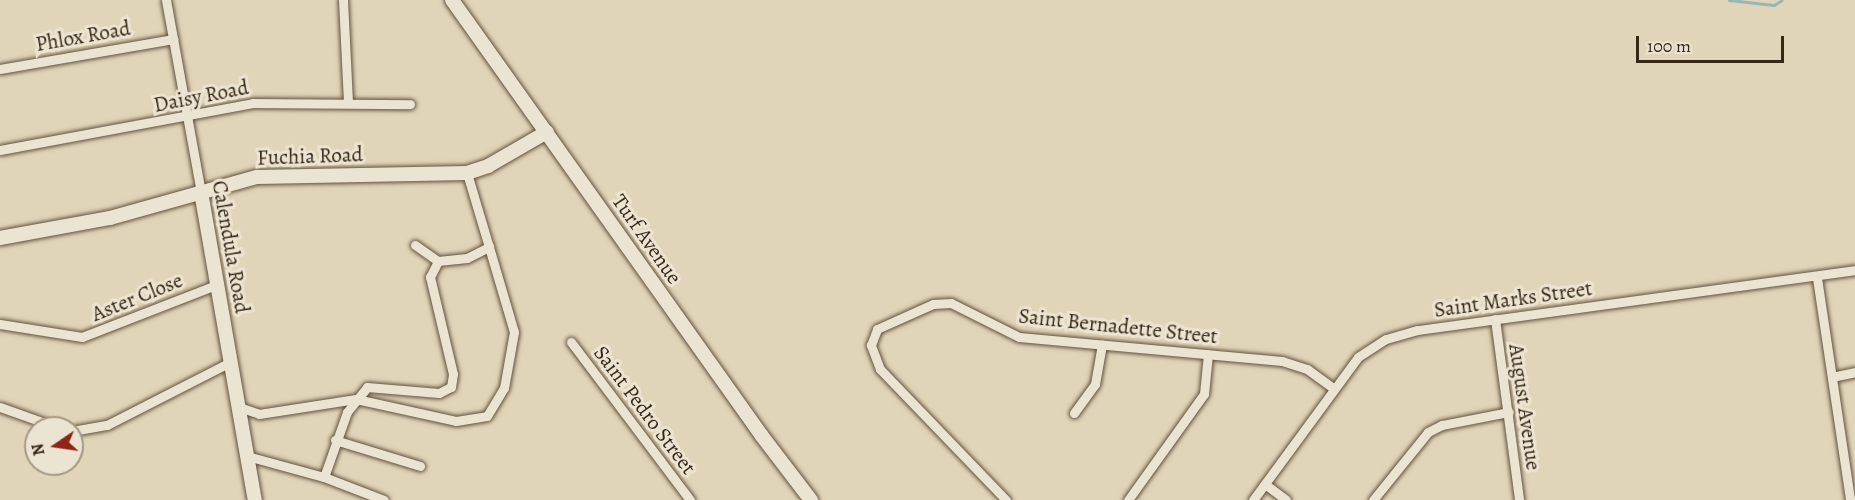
<!DOCTYPE html>
<style>
body{margin:0}
#map{position:relative;width:1855px;height:500px;overflow:hidden;background:#e1d5b9;font-family:Alegreya,serif}
div>[style]{position:absolute}
.stream>*{height:3px;margin:-1.5px;padding:0 1.5px;transform-origin:1.5px;border-radius:1.5px;background:#94b8b4}
.roads{filter:drop-shadow(0 0 2px #62523e) drop-shadow(0 0 2px #62523e)}
.street>*{height:9px;margin:-4.5px;padding:0 4.5px;transform-origin:4.5px;border-radius:4.5px;background:#ece4d2}
.secondary>*{height:14px;margin:-7px;padding:0 7px;transform-origin:7px;border-radius:7px;background:#ece4d2}
span{translate:-50% -50%;white-space:nowrap;text-align:center;line-height:1.15;-webkit-text-stroke:6px #ece4d2;paint-order:stroke}
.street-label{font-size:21px;color:#372715}
.north{position:absolute;left:24px;top:416px;width:60px;height:60px;box-sizing:border-box;background:#ece4d2;border:2px solid #a49886;border-radius:50%;rotate:257deg;font-size:16px;font-weight:700;line-height:24px;text-align:center;color:#372715}
.north::after{content:'';display:block;margin:auto;width:21px;height:27px;background:#8f2418;clip-path:polygon(50% 0,100% 100%,50% 72%,0 100%)}
.scale{position:absolute;left:1636px;top:36px;width:148px;height:27px;box-sizing:border-box;border:3px solid #372715;border-top:0;padding-left:8px;font-size:18px;line-height:21px;white-space:nowrap;color:#372715;-webkit-text-stroke:4px #ece4d2;paint-order:stroke}
</style>
<div id="map">
<div class="stream">
<div style="left:1729px;top:0;width:45px;rotate:6.3deg"></div>
<div style="left:1774px;top:5px;width:9px;rotate:-32deg"></div>
</div>
<div class="roads">
<div class="street">
<div style="left:166px;top:0;width:195px;rotate:79.7deg"></div>
<div style="left:343px;top:0;width:103px;rotate:87.2deg"></div>
<div style="left:0;top:69px;width:176px;rotate:-9.8deg"></div>
<div style="left:0;top:150px;width:257px;rotate:-10.5deg"></div>
<div style="left:253px;top:103px;width:157px;rotate:0.4deg"></div>
<div style="left:415px;top:245px;width:28px;rotate:35deg"></div>
<div style="left:1817px;top:278px;width:224px;rotate:81.5deg"></div>
<div style="left:1495px;top:319px;width:183px;rotate:82.4deg"></div>
<div style="left:0;top:324px;width:83px;rotate:9deg"></div>
<div style="left:82px;top:337px;width:144px;rotate:-21.2deg"></div>
<div style="left:571px;top:342px;width:198px;rotate:53deg"></div>
<div style="left:1832px;top:377px;width:24px;rotate:-12deg"></div>
<div style="left:0;top:407px;width:63px;rotate:19.6deg"></div>
<div style="left:239px;top:407px;width:21px;rotate:19deg"></div>
<div style="left:259px;top:414px;width:98px;rotate:-8.8deg"></div>
<div style="left:356px;top:399px;width:102px;rotate:12.4deg"></div>
<div style="left:456px;top:421px;width:31px;rotate:-9deg"></div>
<div style="left:487px;top:416px;width:33px;rotate:-59deg"></div>
<div style="left:504px;top:388px;width:57px;rotate:-79.9deg"></div>
<div style="left:514px;top:332px;width:89px;rotate:-106.4deg"></div>
<div style="left:1074px;top:413px;width:36px;rotate:-54deg"></div>
<div style="left:1095px;top:384px;width:40px;rotate:-80deg"></div>
<div style="left:72px;top:431px;width:36px;rotate:-10deg"></div>
<div style="left:107px;top:425px;width:138px;rotate:-27.1deg"></div>
<div style="left:335px;top:440px;width:89px;rotate:17deg"></div>
<div style="left:247px;top:456px;width:80px;rotate:15.3deg"></div>
<div style="left:324px;top:477px;width:64px;rotate:21deg"></div>
<div style="left:324px;top:477px;width:69px;rotate:-70.5deg"></div>
<div style="left:347px;top:412px;width:32px;rotate:-51deg"></div>
<div style="left:367px;top:387px;width:72px;rotate:4.8deg"></div>
<div style="left:439px;top:393px;width:13px;rotate:-27deg"></div>
<div style="left:451px;top:387px;width:13px;rotate:-81deg"></div>
<div style="left:453px;top:374px;width:100px;rotate:-103.3deg"></div>
<div style="left:430px;top:277px;width:18px;rotate:-63deg"></div>
<div style="left:438px;top:261px;width:29px;rotate:-6deg"></div>
<div style="left:467px;top:258px;width:25px;rotate:-27deg"></div>
<div style="left:489px;top:247px;width:77px;rotate:-106.6deg"></div>
<div style="left:1265px;top:484px;width:26px;rotate:37deg"></div>
<div style="left:1006px;top:500px;width:182px;rotate:-133.9deg"></div>
<div style="left:880px;top:369px;width:26px;rotate:-111deg"></div>
<div style="left:871px;top:345px;width:17px;rotate:-69deg"></div>
<div style="left:877px;top:329px;width:61px;rotate:-24.1deg"></div>
<div style="left:933px;top:304px;width:18px;rotate:-3deg"></div>
<div style="left:951px;top:303px;width:76px;rotate:26.6deg"></div>
<div style="left:1019px;top:337px;width:264px;rotate:5.2deg"></div>
<div style="left:1282px;top:361px;width:26px;rotate:18deg"></div>
<div style="left:1307px;top:369px;width:32px;rotate:36deg"></div>
<div style="left:1128px;top:500px;width:130px;rotate:-54.4deg"></div>
<div style="left:1204px;top:394px;width:40px;rotate:-84.3deg"></div>
<div style="left:1253px;top:500px;width:177px;rotate:-53.7deg"></div>
<div style="left:1358px;top:357px;width:33px;rotate:-33deg"></div>
<div style="left:1386px;top:339px;width:33px;rotate:-16deg"></div>
<div style="left:1418px;top:330px;width:441px;rotate:-7.8deg"></div>
<div style="left:1373px;top:500px;width:87px;rotate:-51deg"></div>
<div style="left:1428px;top:432px;width:16px;rotate:-27deg"></div>
<div style="left:1442px;top:425px;width:68px;rotate:-11deg"></div>
</div>
<div class="secondary">
<div style="left:452px;top:0;width:535px;rotate:54.59deg"></div>
<div style="left:762px;top:436px;width:81px;rotate:52.6deg"></div>
<div style="left:201px;top:192px;width:313px;rotate:80.1deg"></div>
<div style="left:0;top:238px;width:112px;rotate:-10.3deg"></div>
<div style="left:110px;top:218px;width:153px;rotate:-15.6deg"></div>
<div style="left:257px;top:177px;width:210px;rotate:-1.1deg"></div>
<div style="left:467px;top:173px;width:22px;rotate:-18deg"></div>
<div style="left:488px;top:166px;width:68px;rotate:-30deg"></div>
</div>
</div>
<div class="street-label">
<span style="left:83px;top:36px;rotate:-10deg">Phlox Road</span>
<span style="left:201px;top:96px;rotate:-11deg">Daisy Road</span>
<span style="left:310px;top:156px;rotate:-2deg">Fuchia Road</span>
<span style="left:647px;top:239px;rotate:55deg">Turf Avenue</span>
<span style="left:231px;top:247px;rotate:80deg">Calendula Road</span>
<span style="left:137px;top:297px;rotate:-22deg">Aster Close</span>
<span style="left:1513px;top:299px;rotate:-8deg">Saint Marks Street</span>
<span style="left:1118px;top:326px;rotate:6deg">Saint Bernadette Street</span>
<span style="left:1525px;top:407px;rotate:82deg">August Avenue</span>
<span style="left:645px;top:410px;rotate:53deg">Saint Pedro Street</span>
</div>
<div class="north">N</div>
<div class="scale">100 m</div>
</div>
